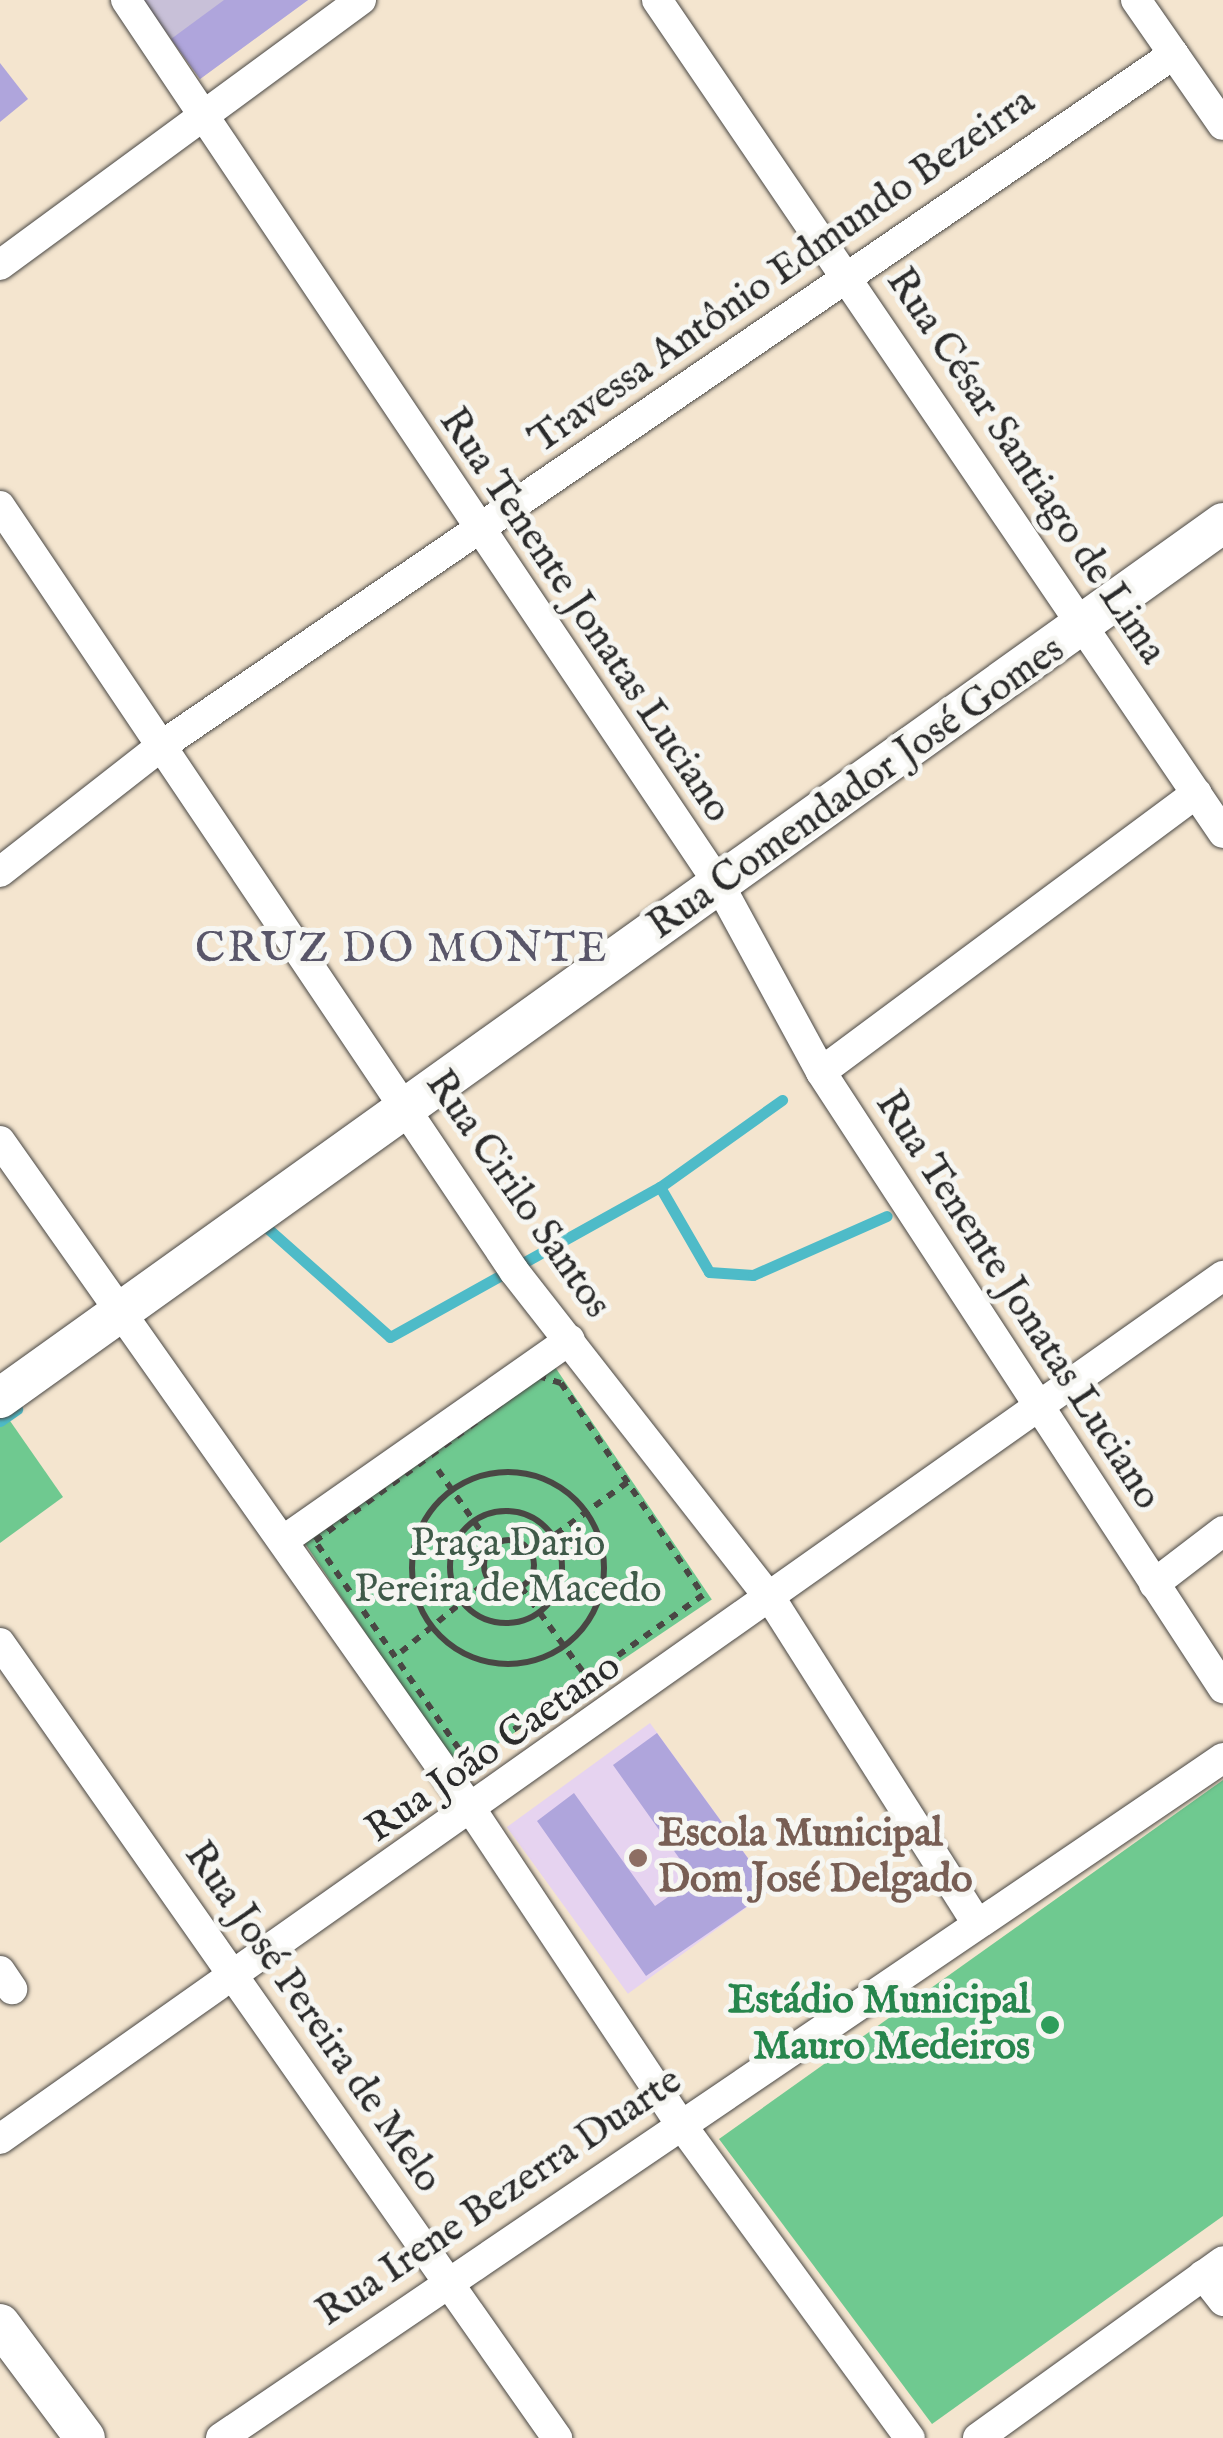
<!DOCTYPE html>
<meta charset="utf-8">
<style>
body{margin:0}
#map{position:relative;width:1223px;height:2438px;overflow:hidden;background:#f4e5cf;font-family:"IM FELL English",serif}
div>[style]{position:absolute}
.built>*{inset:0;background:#e6d3f0;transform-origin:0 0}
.industrial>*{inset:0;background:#c8c0d8}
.green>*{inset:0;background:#6fc990;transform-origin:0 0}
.stream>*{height:11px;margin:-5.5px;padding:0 5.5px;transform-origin:5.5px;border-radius:5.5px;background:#4ebbc8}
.building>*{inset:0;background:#afa5dc}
.path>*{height:6px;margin-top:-3px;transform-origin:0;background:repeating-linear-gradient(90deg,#494744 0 8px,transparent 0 16px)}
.path>.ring{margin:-3px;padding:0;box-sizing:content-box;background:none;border:6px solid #494744;border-radius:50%}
.roads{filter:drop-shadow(0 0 2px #494744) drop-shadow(0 0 2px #494744)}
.street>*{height:30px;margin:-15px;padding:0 15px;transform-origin:15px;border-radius:15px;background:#fff}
.secondary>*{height:40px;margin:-20px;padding:0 20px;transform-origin:20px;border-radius:20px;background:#fff}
.dots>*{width:28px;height:28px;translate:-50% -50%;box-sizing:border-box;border:5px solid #f6f6f2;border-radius:50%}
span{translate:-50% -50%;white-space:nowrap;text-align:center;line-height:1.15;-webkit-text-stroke:10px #f6f6f2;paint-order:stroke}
.street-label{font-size:40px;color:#2b2b2b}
.park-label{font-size:40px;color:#3f5a49}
.education-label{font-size:40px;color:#785e54;font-weight:700}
.left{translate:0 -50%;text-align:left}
.leisure-label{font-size:40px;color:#27864d;font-weight:700}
.right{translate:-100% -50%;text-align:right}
.neighbourhood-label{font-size:42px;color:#595669;letter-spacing:2.5px}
</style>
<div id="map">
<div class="built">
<div style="left:650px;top:1723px;width:206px;height:177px;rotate:54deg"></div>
</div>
<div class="industrial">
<div style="clip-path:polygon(143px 0,308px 0,200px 79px)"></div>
</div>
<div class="green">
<div style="left:553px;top:1364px;width:284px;height:306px;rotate:56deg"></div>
<div style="clip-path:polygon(8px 1418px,63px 1497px,0 1543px,0 1424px)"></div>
<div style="clip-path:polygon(1223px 1780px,1223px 2216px,932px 2424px,719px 2139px)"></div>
</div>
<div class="stream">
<div style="left:660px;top:1187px;width:150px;rotate:-35.5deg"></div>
<div style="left:265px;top:1226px;width:167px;rotate:41.6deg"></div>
<div style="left:390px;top:1337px;width:309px;rotate:-29.1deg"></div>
<div style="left:660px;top:1187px;width:98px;rotate:60deg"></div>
<div style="left:709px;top:1272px;width:44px;rotate:3.9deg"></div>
<div style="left:753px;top:1275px;width:146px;rotate:-23.8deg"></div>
<div style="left:0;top:1421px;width:21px;rotate:-35deg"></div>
</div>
<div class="building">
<div style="clip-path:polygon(224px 0,308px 0,200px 79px,171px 39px)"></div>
<div style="clip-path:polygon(0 63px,28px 99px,0 122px)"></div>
<div style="clip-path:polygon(657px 1733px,771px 1890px,646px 1976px,537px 1821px,574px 1793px,655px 1906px,694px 1879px,613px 1765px)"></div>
</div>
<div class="path">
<div style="left:538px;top:1376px;width:24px;rotate:17deg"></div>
<div style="left:561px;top:1383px;width:255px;rotate:56.2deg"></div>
<div style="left:703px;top:1595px;width:288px;rotate:144.6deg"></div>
<div style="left:468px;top:1762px;width:269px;rotate:-124.7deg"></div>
<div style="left:315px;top:1541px;width:277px;rotate:-36.5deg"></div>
<div style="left:438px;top:1470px;width:94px;rotate:55deg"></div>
<div class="ring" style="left:412px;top:1472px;width:186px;height:186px"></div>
<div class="ring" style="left:450px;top:1511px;width:106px;height:106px"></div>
<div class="ring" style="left:484px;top:1540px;width:44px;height:44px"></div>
<div style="left:530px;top:1553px;width:122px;rotate:-36deg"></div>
<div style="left:521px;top:1587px;width:114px;rotate:53.9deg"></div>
<div style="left:401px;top:1652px;width:114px;rotate:-39.3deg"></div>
</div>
<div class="roads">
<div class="street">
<div style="left:126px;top:0;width:1064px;rotate:56.15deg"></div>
<div style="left:719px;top:884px;width:214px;rotate:61.5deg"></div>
<div style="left:821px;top:1072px;width:736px;rotate:56.87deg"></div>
<div style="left:657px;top:0;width:1007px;rotate:55.8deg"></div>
<div style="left:1136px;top:0;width:152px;rotate:55.2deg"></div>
<div style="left:0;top:265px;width:448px;rotate:-36.3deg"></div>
<div style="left:0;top:506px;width:922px;rotate:56.1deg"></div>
<div style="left:514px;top:1271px;width:420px;rotate:52deg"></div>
<div style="left:773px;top:1602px;width:381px;rotate:57.6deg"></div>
<div style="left:0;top:872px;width:208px;rotate:-38deg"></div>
<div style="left:164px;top:744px;width:1223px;rotate:-34.34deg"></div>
<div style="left:821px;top:1072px;width:468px;rotate:-36.6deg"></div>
<div style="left:0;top:1141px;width:821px;rotate:54.82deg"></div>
<div style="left:473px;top:1812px;width:374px;rotate:56.4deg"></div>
<div style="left:680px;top:2123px;width:390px;rotate:53.9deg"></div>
<div style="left:284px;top:1540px;width:349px;rotate:-35deg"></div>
<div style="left:1154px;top:1584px;width:87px;rotate:-37.5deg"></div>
<div style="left:0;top:1643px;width:971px;rotate:54.98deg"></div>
<div style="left:0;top:1971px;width:22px;rotate:56deg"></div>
<div style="left:0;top:2139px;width:1497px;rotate:-35.21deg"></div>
<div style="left:1203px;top:2275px;width:33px;rotate:52deg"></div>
<div style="left:221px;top:2438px;width:1211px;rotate:-34.16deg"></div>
<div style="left:978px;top:2438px;width:302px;rotate:-35.8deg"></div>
</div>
<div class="secondary">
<div style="left:0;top:1398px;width:1504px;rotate:-35.58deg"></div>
<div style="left:0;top:2324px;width:142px;rotate:53.3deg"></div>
</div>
</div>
<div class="dots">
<div style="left:638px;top:1858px;background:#8d6e63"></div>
<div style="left:1050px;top:2025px;background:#2e9e5b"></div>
</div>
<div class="street-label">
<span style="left:783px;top:272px;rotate:-35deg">Travessa Antônio Edmundo Bezeirra</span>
<span style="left:1025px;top:467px;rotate:56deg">Rua César Santiago de Lima</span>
<span style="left:584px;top:616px;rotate:56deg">Rua Tenente Jonatas Luciano</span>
<span style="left:857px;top:789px;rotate:-35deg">Rua Comendador José Gomes</span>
<span style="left:517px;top:1195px;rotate:55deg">Rua Cirilo Santos</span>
<span style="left:1017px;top:1301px;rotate:57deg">Rua Tenente Jonatas Luciano</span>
<span style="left:494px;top:1749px;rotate:-35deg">Rua João Caetano</span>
<span style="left:312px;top:2018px;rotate:55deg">Rua José Pereira de Melo</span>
<span style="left:500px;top:2198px;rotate:-34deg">Rua Irene Bezerra Duarte</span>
</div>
<div class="park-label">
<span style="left:508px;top:1568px">Praça Dario<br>Pereira de Macedo</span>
</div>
<div class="education-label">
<span class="left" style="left:658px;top:1858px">Escola Municipal<br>Dom José Delgado</span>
</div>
<div class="leisure-label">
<span class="right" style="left:1030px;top:2025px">Estádio Municipal<br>Mauro Medeiros</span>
</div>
<div class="neighbourhood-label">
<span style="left:402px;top:950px">CRUZ DO MONTE</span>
</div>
</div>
